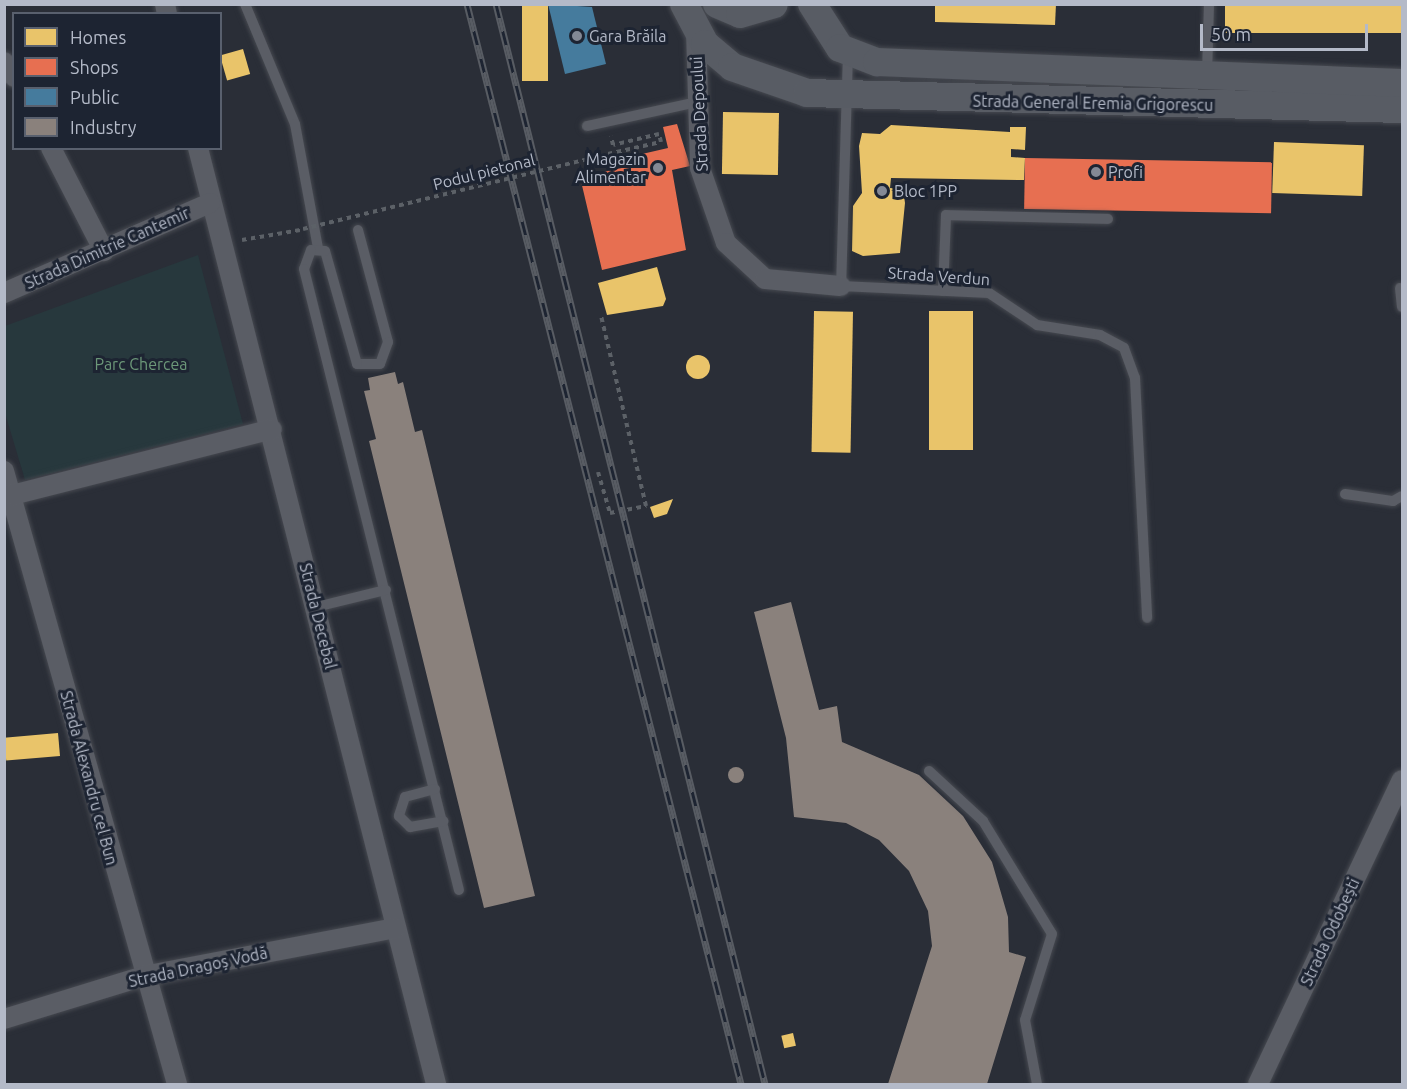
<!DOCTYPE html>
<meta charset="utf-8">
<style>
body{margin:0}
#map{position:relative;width:1407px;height:1089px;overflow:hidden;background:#2a2e37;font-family:Ubuntu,sans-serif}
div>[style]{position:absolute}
.green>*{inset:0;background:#27383d}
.homes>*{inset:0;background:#e9c46a;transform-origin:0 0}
.round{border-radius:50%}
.shops>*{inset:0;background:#e76f51;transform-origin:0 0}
.public>*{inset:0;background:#457b9d}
.industry>*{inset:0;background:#8a817c}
.path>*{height:4px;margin-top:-2px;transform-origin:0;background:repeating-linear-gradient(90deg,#5c6167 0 4.5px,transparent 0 9px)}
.roads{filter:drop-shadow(0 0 2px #464950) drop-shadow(0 0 2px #464950)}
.lane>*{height:10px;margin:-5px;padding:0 5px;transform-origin:5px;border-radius:5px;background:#5a5d65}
.street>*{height:20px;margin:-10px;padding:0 10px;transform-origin:10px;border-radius:10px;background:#5a5d65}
.secondary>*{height:28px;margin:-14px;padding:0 14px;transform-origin:14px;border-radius:14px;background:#585c64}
.rail>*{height:7px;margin-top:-3.5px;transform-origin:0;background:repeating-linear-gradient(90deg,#1d2432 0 14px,#585c63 0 28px);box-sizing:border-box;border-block:2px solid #585c63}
.path-bridge>*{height:4px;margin-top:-2px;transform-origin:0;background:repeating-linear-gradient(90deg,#5c6167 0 4.5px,transparent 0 9px)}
.dots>*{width:16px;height:16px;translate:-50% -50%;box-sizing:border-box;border:3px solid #1d2432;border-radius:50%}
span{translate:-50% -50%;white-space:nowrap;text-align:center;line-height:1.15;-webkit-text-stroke:6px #1d2432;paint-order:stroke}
.poi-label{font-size:16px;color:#b4bac8}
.left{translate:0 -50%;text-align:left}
.right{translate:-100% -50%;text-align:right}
.street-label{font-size:16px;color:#b4bac8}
.park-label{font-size:16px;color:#6c9879}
.frame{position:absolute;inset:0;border:6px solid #b4bac8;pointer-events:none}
.legend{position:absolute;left:12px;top:12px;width:210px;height:138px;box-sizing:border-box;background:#1d2432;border:2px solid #59606e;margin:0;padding:8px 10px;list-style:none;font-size:18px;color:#b4bac8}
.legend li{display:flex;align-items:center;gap:12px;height:30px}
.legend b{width:30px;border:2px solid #59606e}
.scale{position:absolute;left:1200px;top:24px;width:168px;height:27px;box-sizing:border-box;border:3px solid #b4bac8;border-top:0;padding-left:8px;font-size:18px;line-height:21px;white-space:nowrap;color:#b4bac8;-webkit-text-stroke:4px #1d2432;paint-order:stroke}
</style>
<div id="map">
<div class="green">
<div style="clip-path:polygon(198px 255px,243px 424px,25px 480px,5px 413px,5px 326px)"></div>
</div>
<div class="homes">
<div style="left:522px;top:4px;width:26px;height:77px"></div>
<div style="clip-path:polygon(935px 4px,1056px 4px,1055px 25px,935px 22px)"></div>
<div style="left:1225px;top:4px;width:177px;height:29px"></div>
<div style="left:243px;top:49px;width:26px;height:24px;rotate:74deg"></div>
<div style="left:723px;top:112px;width:56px;height:62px;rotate:1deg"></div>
<div style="clip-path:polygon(891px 125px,1010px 132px,1010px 127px,1026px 127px,1025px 150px,1011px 149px,1011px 157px,1025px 158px,1024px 180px,891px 178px,890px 188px,903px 189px,905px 203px,900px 253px,863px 256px,852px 251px,853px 206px,862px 193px,859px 146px,862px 133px,880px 134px)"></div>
<div style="left:1274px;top:142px;width:90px;height:51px;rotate:2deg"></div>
<div style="clip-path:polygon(657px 267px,666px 299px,663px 306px,607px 315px,598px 283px)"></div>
<div style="left:814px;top:311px;width:39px;height:141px;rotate:1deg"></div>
<div style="left:929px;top:311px;width:44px;height:139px"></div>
<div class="round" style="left:686px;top:355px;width:24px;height:24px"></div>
<div style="clip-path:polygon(673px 499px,667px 514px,654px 518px,650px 507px)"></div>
<div style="left:58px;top:733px;width:23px;height:54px;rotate:85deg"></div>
<div style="left:793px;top:1033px;width:13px;height:12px;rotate:77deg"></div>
</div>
<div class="shops">
<div style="clip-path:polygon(677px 124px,690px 166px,672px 170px,686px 250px,602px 270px,580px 177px,631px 166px,629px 157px,668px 148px,663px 127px)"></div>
<div style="left:1025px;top:158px;width:247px;height:51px;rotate:1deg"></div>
</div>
<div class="public">
<div style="clip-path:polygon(548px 4px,592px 7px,606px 64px,565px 74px)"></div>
</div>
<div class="industry">
<div style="clip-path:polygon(395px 372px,398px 384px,403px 382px,415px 432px,422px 430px,535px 896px,484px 908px,369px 441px,376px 439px,364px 391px,370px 390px,368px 378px)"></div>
<div style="clip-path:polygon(791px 602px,819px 710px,837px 706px,842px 742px,919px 775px,963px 816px,992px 862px,1008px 917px,1009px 952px,1026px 957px,987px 1084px,888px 1084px,932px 946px,928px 911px,909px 871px,879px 840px,846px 823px,794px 817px,786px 738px,754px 612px)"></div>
<div class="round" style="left:728px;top:767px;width:16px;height:16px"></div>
</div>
<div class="path">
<div style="left:608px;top:154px;width:54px;rotate:-12.8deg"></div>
<div style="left:661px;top:142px;width:8px;rotate:-104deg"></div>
<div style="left:659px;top:134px;width:47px;rotate:166.6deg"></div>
<div style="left:613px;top:145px;width:9px;rotate:-103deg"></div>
<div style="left:242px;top:240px;width:59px;rotate:-9.8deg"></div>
<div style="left:598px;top:472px;width:43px;rotate:73.7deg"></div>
<div style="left:610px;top:513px;width:37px;rotate:-11deg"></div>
<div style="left:646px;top:506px;width:195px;rotate:-103.3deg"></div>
</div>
<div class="roads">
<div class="lane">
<div style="left:245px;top:4px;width:130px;rotate:67.4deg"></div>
<div style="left:295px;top:124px;width:126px;rotate:79.5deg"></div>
<div style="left:848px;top:53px;width:233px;rotate:91.7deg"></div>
<div style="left:841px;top:286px;width:148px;rotate:2.7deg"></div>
<div style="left:989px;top:293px;width:58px;rotate:33.7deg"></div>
<div style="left:1037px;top:325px;width:64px;rotate:9deg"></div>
<div style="left:1100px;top:335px;width:27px;rotate:28deg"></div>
<div style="left:1124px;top:348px;width:32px;rotate:70deg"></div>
<div style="left:1135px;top:378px;width:240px;rotate:87.1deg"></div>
<div style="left:1207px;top:75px;width:71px;rotate:-88.4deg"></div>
<div style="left:587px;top:126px;width:113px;rotate:-12.3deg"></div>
<div style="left:358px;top:230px;width:116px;rotate:75deg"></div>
<div style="left:388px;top:342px;width:23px;rotate:110deg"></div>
<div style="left:380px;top:364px;width:23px;rotate:180deg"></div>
<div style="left:357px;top:364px;width:117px;rotate:-105.8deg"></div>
<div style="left:325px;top:251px;width:14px;rotate:-176deg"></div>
<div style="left:311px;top:250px;width:20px;rotate:110deg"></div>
<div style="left:304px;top:269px;width:640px;rotate:75.99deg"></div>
<div style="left:1400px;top:288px;width:19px;rotate:84deg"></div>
<div style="left:943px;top:291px;width:76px;rotate:-87.7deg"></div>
<div style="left:946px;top:215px;width:162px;rotate:1.4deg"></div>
<div style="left:1345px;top:494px;width:49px;rotate:8.3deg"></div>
<div style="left:1393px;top:501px;width:10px;rotate:-29deg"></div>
<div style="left:316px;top:607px;width:72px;rotate:-13.7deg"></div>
<div style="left:929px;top:771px;width:74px;rotate:42.8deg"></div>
<div style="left:983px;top:821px;width:132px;rotate:58.6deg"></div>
<div style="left:1052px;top:934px;width:90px;rotate:107.4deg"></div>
<div style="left:1025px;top:1020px;width:65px;rotate:79.4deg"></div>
<div style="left:435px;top:789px;width:31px;rotate:165deg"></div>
<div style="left:405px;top:797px;width:20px;rotate:108deg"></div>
<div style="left:399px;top:816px;width:16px;rotate:45deg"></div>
<div style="left:410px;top:827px;width:34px;rotate:-10deg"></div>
</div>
<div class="street">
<div style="left:165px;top:4px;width:10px;rotate:79deg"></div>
<div style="left:696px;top:30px;width:138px;rotate:88.3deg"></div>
<div style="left:700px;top:168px;width:79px;rotate:70.9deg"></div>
<div style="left:726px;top:243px;width:53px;rotate:42.7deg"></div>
<div style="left:765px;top:279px;width:76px;rotate:5.3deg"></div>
<div style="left:4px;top:62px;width:18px;rotate:56deg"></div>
<div style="left:51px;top:148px;width:116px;rotate:62.8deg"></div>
<div style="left:198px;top:148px;width:966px;rotate:75.73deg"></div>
<div style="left:4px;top:293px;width:225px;rotate:-23.6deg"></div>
<div style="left:4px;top:471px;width:637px;rotate:74.24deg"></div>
<div style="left:12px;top:495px;width:268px;rotate:-14.2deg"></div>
<div style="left:4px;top:1019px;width:146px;rotate:-17.1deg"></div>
<div style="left:144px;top:976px;width:256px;rotate:-10.8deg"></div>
<div style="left:1258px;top:1084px;width:336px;rotate:-64.7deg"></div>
</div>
<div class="secondary">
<div style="left:684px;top:4px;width:45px;rotate:62.3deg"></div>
<div style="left:705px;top:44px;width:35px;rotate:40deg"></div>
<div style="left:732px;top:67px;width:79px;rotate:19.1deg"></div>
<div style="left:807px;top:93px;width:595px;rotate:1.54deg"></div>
<div style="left:717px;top:4px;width:25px;rotate:23deg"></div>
<div style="left:740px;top:14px;width:35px;rotate:-16deg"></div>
<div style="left:812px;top:4px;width:52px;rotate:57.5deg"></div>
<div style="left:840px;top:48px;width:40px;rotate:21deg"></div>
<div style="left:877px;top:62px;width:525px;rotate:2.29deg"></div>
</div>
</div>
<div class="rail">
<div style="left:467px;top:4px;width:1114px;rotate:75.76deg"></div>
<div style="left:496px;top:4px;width:1113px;rotate:76.01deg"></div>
</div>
<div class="path-bridge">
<div style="left:303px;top:229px;width:314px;rotate:-13.8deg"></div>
</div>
<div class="dots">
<div style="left:577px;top:36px;background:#848995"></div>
<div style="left:658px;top:168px;background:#848995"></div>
<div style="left:1096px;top:172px;background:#848995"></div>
<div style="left:882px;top:191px;background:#848995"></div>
</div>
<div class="poi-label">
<span class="left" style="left:589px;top:36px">Gara Brăila</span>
<span class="right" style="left:646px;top:168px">Magazin<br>Alimentar</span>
<span class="left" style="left:1108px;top:172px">Profi</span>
<span class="left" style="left:894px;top:191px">Bloc 1PP</span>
</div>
<div class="street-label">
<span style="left:1093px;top:103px;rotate:1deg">Strada General Eremia Grigorescu</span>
<span style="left:699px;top:114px;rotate:-93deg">Strada Depoului</span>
<span style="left:484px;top:172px;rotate:-14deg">Podul pietonal</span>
<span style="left:107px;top:248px;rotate:-24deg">Strada Dimitrie Cantemir</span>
<span style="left:939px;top:276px;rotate:4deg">Strada Verdun</span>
<span style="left:318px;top:616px;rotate:76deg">Strada Decebal</span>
<span style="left:89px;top:778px;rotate:75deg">Strada Alexandru cel Bun</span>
<span style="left:1330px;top:932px;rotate:-65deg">Strada Odobești</span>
<span style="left:198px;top:967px;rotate:-12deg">Strada Dragoș Vodă</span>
</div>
<div class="park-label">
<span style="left:141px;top:364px">Parc Chercea</span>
</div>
<div class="frame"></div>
<ul class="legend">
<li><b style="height:16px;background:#e9c46a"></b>Homes</li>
<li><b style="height:16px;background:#e76f51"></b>Shops</li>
<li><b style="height:16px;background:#457b9d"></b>Public</li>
<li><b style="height:16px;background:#8a817c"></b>Industry</li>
</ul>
<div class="scale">50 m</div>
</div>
